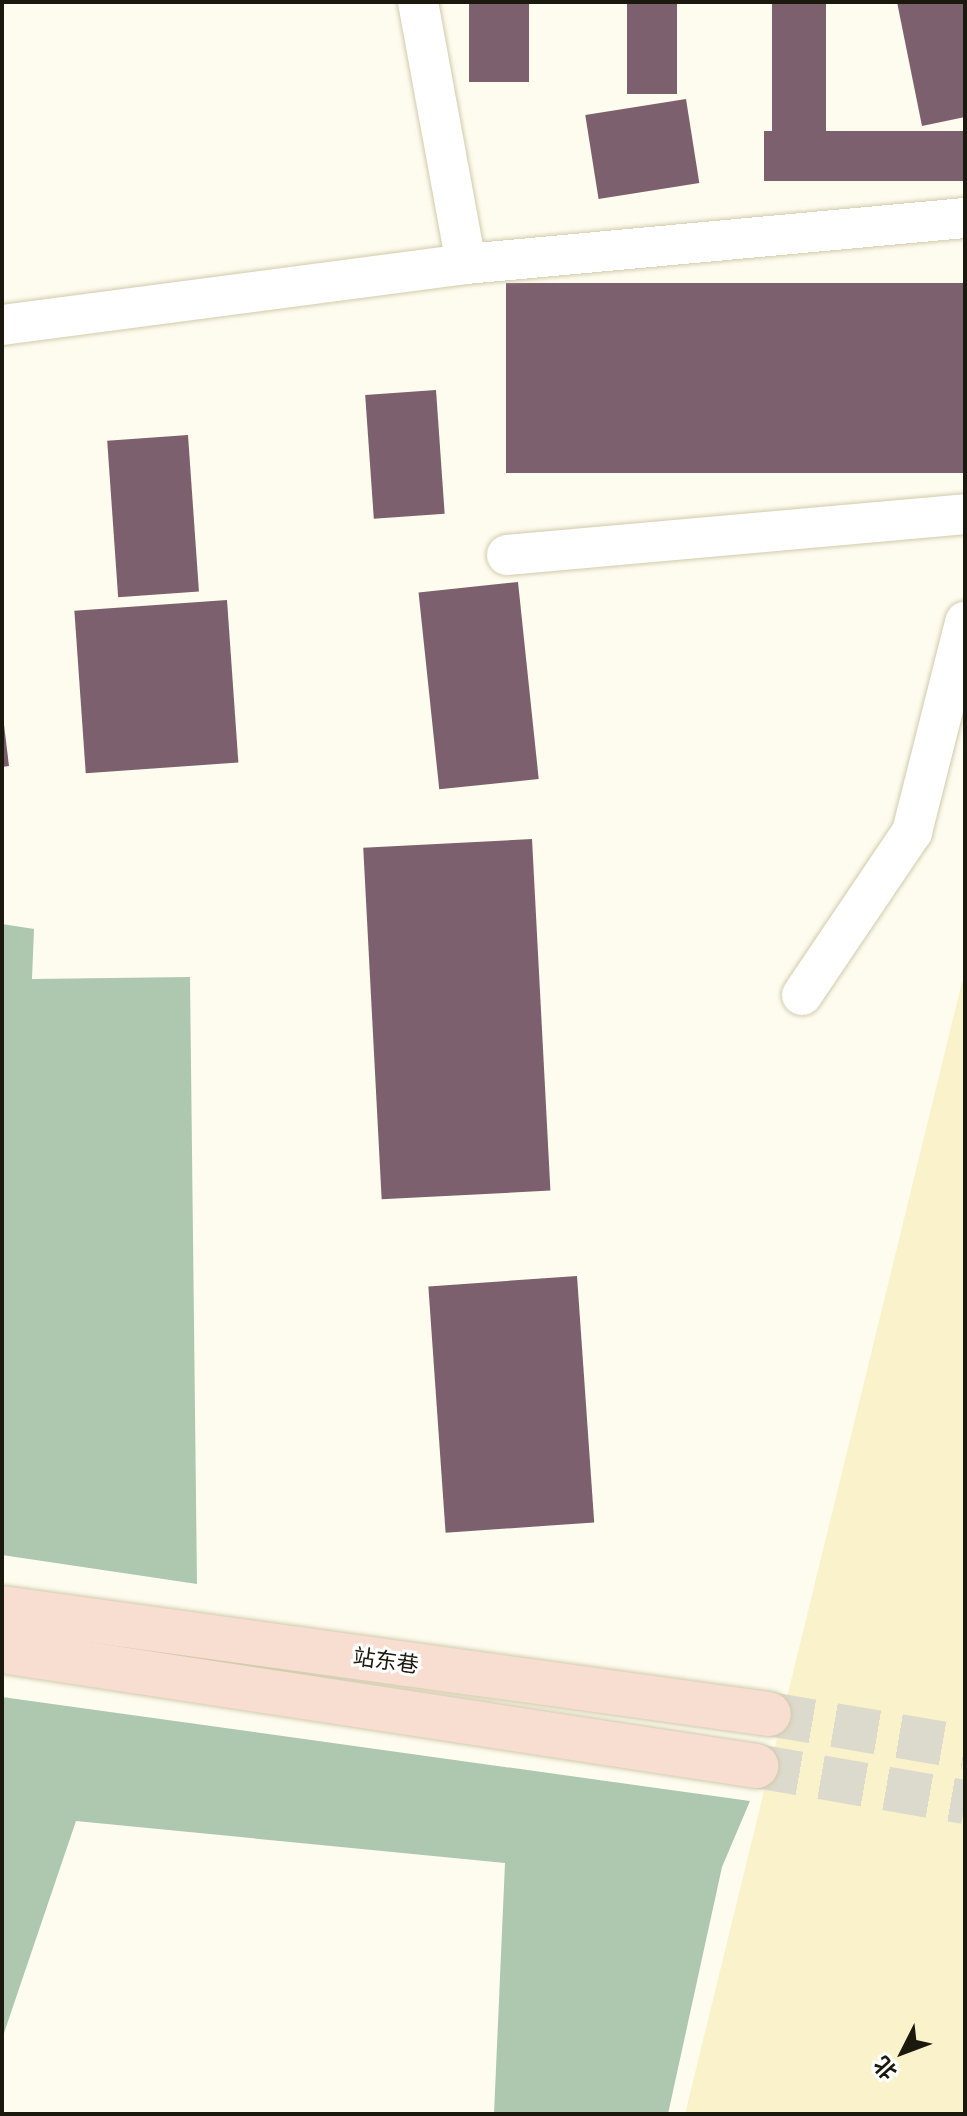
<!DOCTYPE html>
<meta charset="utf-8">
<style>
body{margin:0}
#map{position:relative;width:967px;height:2116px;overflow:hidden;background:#fefcef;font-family:Inter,"Noto Sans SC",sans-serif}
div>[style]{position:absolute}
.built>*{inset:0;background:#faf2ca}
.forest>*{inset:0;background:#aec7af}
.building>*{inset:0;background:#7d606e;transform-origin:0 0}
.major-tunnel>*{height:44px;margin-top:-22px;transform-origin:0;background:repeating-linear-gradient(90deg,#dcdacd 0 44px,transparent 0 66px)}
.roads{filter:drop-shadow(0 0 2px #d1caac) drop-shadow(0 0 2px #d1caac)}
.minor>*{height:40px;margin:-20px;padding:0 20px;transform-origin:20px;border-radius:20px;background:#fff}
.major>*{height:44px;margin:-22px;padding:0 22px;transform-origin:22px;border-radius:22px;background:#f8ded0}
span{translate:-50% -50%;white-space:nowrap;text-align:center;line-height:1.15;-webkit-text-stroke:6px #fff;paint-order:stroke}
.street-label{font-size:22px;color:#1b190d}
.frame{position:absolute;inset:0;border:4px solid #1b190d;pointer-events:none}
.north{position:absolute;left:863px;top:2012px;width:80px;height:80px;-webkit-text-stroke:6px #fff;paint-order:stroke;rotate:228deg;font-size:22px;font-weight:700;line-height:32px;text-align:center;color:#1b190d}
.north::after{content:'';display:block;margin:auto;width:28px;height:36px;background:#1b190d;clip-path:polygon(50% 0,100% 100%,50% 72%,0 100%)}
</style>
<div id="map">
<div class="built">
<div style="clip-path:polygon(965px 976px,965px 2114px,685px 2114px,962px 982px)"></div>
</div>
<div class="forest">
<div style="clip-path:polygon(2px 924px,34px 929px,32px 979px,190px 977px,197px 1584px,2px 1555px)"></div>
<div style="clip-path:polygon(2px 1697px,750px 1801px,722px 1867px,668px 2114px,494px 2114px,505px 1863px,76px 1821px,2px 2039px)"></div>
</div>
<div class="building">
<div style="left:469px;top:2px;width:60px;height:80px"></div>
<div style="left:627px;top:2px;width:50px;height:92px"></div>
<div style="left:772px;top:2px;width:54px;height:134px"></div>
<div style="clip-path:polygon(897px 2px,965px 2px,965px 117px,922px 126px)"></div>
<div style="left:686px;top:99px;width:85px;height:102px;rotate:81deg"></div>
<div style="left:965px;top:131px;width:50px;height:201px;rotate:90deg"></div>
<div style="left:965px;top:283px;width:190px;height:459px;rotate:90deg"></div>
<div style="left:436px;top:390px;width:124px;height:71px;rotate:86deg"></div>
<div style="left:188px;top:435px;width:157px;height:81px;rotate:86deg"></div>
<div style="left:518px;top:582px;width:198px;height:100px;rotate:84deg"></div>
<div style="left:227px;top:600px;width:163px;height:153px;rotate:86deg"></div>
<div style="clip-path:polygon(2px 708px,9px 766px,2px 767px)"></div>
<div style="left:532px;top:839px;width:352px;height:169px;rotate:87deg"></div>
<div style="left:577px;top:1276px;width:247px;height:149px;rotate:86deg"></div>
</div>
<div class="major-tunnel">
<div style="left:769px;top:1714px;width:199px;rotate:9.6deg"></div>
<div style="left:756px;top:1766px;width:212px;rotate:9.8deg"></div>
</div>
<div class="roads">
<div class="minor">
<div style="left:418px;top:2px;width:266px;rotate:79.6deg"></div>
<div style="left:2px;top:325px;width:468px;rotate:-7.5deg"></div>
<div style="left:466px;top:264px;width:501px;rotate:-5.27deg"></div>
<div style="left:507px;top:555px;width:460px;rotate:-5.1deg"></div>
<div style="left:802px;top:995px;width:197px;rotate:-56deg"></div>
<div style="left:912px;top:832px;width:217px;rotate:-75.8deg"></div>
</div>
<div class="major">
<div style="left:2px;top:1608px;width:774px;rotate:7.87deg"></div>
<div style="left:2px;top:1651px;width:763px;rotate:8.67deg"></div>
</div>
</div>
<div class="street-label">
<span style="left:386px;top:1661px;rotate:8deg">站东巷</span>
</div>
<div class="frame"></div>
<div class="north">北</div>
</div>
